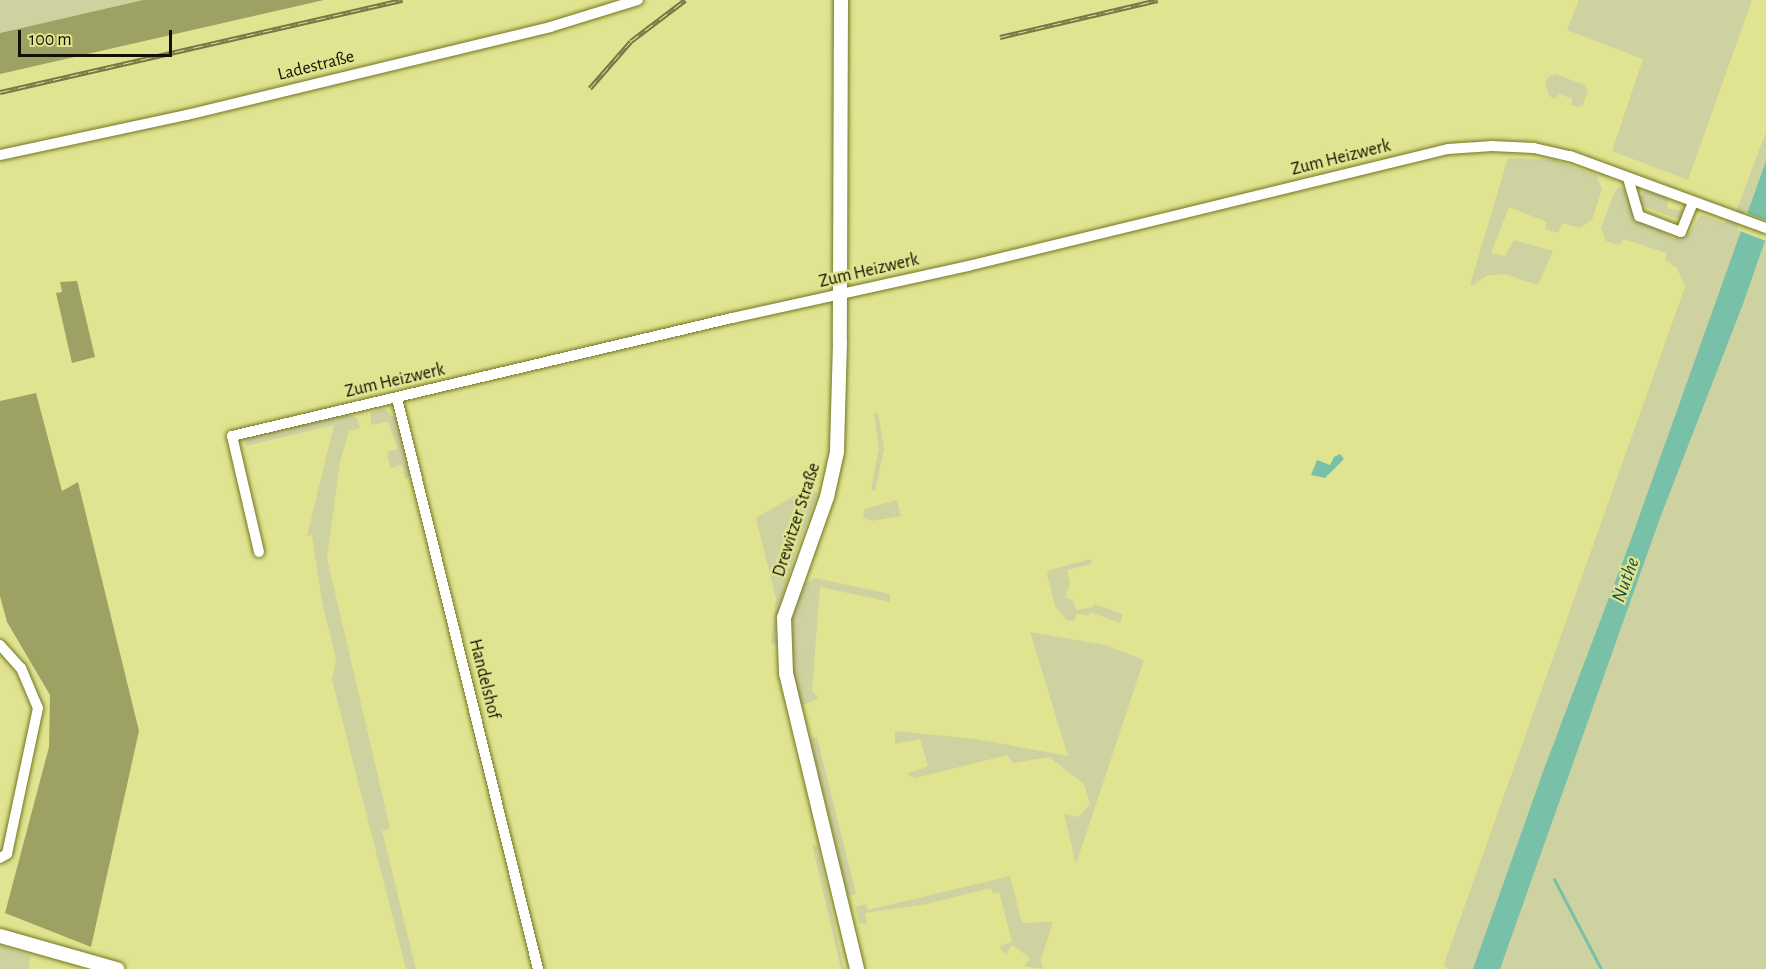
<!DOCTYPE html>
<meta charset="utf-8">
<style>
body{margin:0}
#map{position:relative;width:1766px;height:969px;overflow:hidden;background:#e0e490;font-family:"Alegreya Sans",sans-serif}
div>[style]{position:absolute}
.green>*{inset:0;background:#ced1a0}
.forest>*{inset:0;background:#9ea164}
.water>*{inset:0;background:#78c1a8}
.pier>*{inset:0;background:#e0e490}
.stream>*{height:3px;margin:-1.5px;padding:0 1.5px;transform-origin:1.5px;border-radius:1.5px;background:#78c1a8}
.roads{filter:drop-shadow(0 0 2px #74761f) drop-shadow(0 0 2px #74761f)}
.street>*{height:10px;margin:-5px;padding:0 5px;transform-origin:5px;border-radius:5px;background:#fff}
.secondary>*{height:14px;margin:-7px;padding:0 7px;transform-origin:7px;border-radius:7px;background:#fff}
.rail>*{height:5px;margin-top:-2.5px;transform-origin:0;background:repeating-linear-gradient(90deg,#e0e490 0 9px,#757745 0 18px);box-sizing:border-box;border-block:2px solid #757745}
span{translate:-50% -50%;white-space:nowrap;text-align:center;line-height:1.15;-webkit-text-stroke:4.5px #e0e490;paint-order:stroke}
.street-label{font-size:18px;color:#110}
.water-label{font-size:20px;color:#155140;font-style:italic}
.scale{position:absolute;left:18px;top:30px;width:154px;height:27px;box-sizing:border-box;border:3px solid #110;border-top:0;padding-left:8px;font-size:18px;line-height:21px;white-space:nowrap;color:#110;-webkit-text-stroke:4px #e0e490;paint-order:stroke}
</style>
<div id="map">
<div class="green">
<div style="clip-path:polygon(0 0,143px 0,0 33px)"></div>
<div style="clip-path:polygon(1579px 0,1752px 0,1688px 180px,1612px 151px,1643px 59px,1567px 30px)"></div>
<div style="clip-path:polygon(1556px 74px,1584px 85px,1588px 91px,1583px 105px,1578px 107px,1571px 105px,1573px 99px,1559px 94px,1555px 99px,1549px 96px,1545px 82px,1549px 76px)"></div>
<div style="clip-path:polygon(1766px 132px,1766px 969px,1447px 969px,1444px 964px,1685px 287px,1677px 268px,1665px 260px,1667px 253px,1623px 239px,1620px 245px,1606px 241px,1601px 228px,1614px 193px,1619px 187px,1624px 189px,1636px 216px,1673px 238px,1689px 233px,1701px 215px,1724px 223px,1737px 209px)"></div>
<div style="clip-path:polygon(1508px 158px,1554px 160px,1596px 175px,1602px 189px,1592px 220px,1580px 228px,1562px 223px,1558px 233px,1545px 229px,1547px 222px,1509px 207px,1491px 253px,1505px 256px,1514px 240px,1553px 251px,1538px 285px,1504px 274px,1486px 276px,1474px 285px,1470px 285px)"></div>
<div style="clip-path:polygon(1646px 190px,1668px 199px,1668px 209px,1684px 210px,1681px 220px,1640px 205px,1640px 197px)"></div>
<div style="clip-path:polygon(384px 409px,396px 419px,410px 477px,405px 479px,402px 465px,390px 468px,387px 452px,398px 449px,388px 422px,371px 425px,371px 412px)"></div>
<div style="clip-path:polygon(343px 413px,357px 418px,360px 428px,349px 431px,340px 462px,327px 558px,390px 828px,382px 831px,416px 969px,406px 969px,332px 680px,336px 659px,322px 602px,312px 535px,307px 536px,334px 425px,246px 446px,244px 438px)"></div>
<div style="clip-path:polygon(874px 413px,878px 413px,884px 449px,875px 491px,871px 490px,879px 448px)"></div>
<div style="clip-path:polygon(806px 489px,818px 493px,796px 550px,775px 621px,777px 644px,771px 643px,776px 599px,756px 518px)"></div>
<div style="clip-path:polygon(897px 500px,901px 516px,872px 521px,863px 518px,865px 509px)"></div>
<div style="clip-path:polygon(1091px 559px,1092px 564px,1067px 570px,1070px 584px,1065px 597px,1073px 600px,1076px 610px,1093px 607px,1094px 604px,1123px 614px,1120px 623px,1090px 612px,1088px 616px,1077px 613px,1074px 621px,1067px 620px,1055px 606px,1047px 574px,1050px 570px)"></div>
<div style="clip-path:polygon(815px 578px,890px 594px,890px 602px,820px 587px,812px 691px,819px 698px,797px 708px,790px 671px,788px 619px,801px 586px)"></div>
<div style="clip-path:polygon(1030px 632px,1105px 645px,1144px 660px,1076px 864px,1064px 814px,1079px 817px,1090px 804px,1084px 784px,1049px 757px,1013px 763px,1007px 755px,915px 778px,907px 774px,928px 766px,920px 739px,895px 744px,895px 731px,976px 739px,1068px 756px)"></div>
<div style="clip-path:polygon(817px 737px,856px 894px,848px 896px,810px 738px)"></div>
<div style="clip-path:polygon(812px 844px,818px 846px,844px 969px,841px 969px)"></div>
<div style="clip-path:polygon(1010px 876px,1022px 923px,1053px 922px,1041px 959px,1043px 969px,1024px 966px,1030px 958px,1012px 945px,1006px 954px,1002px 951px,1000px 946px,1012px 942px,999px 892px,993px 894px,991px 888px,927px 904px,865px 913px,867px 924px,859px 923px,856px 907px,866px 904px,868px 910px)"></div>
<div style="clip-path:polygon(0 945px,30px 956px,29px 969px,0 969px)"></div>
</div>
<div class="forest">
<div style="clip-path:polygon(143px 0,324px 0,0 74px,0 33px)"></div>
<div style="clip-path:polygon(77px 281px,95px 357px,72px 363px,56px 293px,62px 292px,60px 282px)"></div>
<div style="clip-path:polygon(36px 393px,62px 491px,78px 482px,139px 731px,91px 947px,5px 913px,49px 747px,50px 695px,7px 622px,0 596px,0 401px)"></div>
</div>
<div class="water">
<div style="clip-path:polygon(1766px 161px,1766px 238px,1743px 304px,1660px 518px,1500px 969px,1473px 969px,1544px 769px,1629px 545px)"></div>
<div style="clip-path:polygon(1340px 454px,1344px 459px,1325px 478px,1311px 475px,1317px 460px,1330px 465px,1334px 457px)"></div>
</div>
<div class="pier">
<div style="clip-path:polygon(1744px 212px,1766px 220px,1766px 241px,1737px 230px)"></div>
</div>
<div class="stream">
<div style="left:1554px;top:879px;width:102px;rotate:62.4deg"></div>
</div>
<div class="roads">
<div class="street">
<div style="left:0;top:155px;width:191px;rotate:-12.1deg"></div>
<div style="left:187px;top:115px;width:374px;rotate:-13.6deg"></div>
<div style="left:550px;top:27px;width:92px;rotate:-17.1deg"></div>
<div style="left:1628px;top:178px;width:40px;rotate:74deg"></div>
<div style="left:1639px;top:216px;width:45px;rotate:20.9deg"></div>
<div style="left:1681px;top:232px;width:32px;rotate:-68deg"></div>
<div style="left:397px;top:398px;width:588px;rotate:76.13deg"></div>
<div style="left:259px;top:552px;width:119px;rotate:-103.1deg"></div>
<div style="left:232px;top:436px;width:514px;rotate:-13.28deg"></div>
<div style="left:732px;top:318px;width:242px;rotate:-12.4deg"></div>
<div style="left:968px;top:266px;width:494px;rotate:-13.7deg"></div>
<div style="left:1448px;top:149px;width:44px;rotate:-3.9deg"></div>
<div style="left:1492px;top:146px;width:42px;rotate:2.7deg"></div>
<div style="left:1534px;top:148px;width:37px;rotate:13deg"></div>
<div style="left:1570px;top:156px;width:209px;rotate:20.2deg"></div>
<div style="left:0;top:645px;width:31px;rotate:48deg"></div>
<div style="left:21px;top:668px;width:43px;rotate:67deg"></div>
<div style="left:38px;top:708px;width:149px;rotate:102deg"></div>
<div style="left:7px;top:854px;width:8px;rotate:150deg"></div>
</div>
<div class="secondary">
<div style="left:841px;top:0;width:342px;rotate:90.2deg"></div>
<div style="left:840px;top:342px;width:110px;rotate:91.6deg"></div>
<div style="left:837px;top:452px;width:46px;rotate:102.5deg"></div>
<div style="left:827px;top:497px;width:128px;rotate:109.6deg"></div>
<div style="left:784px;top:618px;width:55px;rotate:87.9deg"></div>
<div style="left:786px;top:673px;width:304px;rotate:76.5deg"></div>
<div style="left:0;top:936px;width:122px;rotate:15.8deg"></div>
</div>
</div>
<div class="rail">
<div style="left:1000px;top:37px;width:162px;rotate:-13.2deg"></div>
<div style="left:590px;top:88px;width:62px;rotate:-48.9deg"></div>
<div style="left:631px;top:41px;width:68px;rotate:-37.2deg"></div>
<div style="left:0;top:92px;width:413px;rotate:-12.9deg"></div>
</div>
<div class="street-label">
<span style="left:316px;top:66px;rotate:-14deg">Ladestraße</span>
<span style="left:1341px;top:158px;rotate:-14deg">Zum Heizwerk</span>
<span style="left:869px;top:271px;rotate:-13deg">Zum Heizwerk</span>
<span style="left:395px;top:381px;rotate:-13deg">Zum Heizwerk</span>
<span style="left:797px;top:520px;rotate:-72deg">Drewitzer Straße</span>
<span style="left:484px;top:679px;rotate:76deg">Handelshof</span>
</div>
<div class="water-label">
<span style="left:1626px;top:580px;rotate:-70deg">Nuthe</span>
</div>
<div class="scale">100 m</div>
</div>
